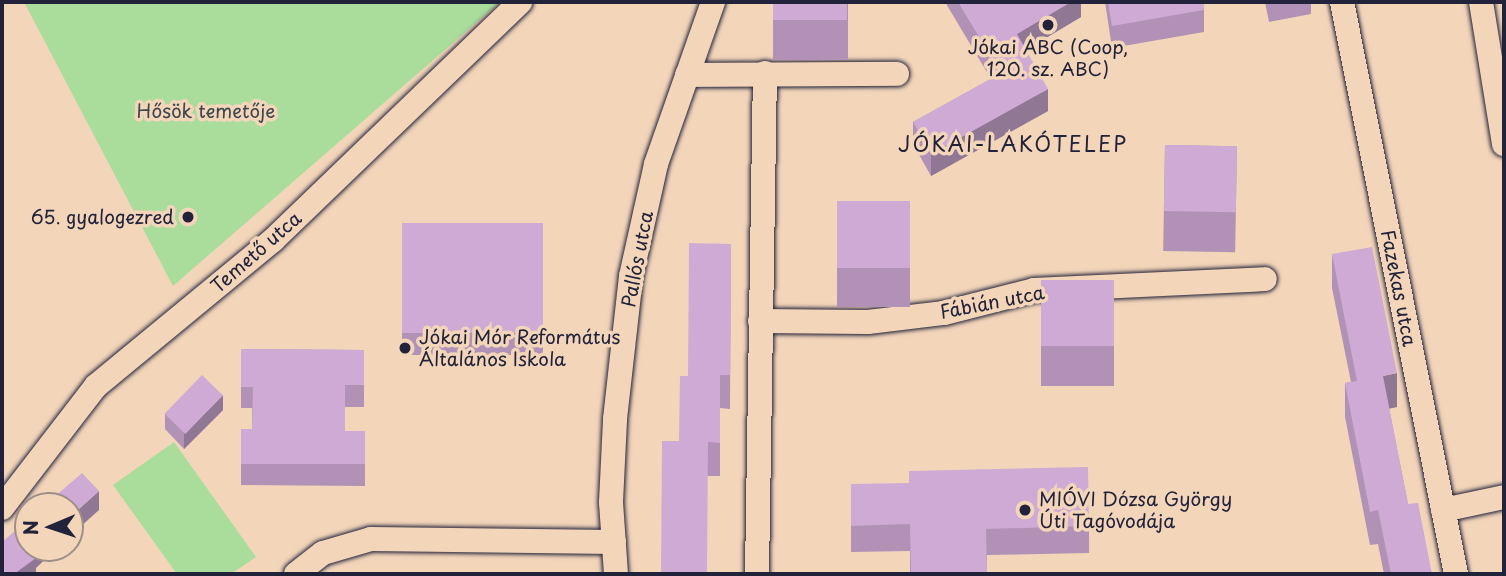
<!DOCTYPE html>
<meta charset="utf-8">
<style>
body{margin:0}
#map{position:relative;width:1506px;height:576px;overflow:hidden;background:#f3d6ba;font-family:"Playpen Sans",sans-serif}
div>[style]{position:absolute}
.green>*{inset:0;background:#aadc9c}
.roads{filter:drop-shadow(0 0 2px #22223b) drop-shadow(0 0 2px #22223b)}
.minor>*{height:24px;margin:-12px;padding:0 12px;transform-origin:12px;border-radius:12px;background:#f3d6ba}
.wall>*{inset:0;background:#b192b6;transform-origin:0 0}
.shaded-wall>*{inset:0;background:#907794}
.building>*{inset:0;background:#ceaad4;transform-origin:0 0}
.dots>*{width:19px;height:19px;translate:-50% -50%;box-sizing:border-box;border:4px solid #f3d6ba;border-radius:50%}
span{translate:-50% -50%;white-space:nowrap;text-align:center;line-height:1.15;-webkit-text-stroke:7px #f3d6ba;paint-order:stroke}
.poi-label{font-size:19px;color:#22223b}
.right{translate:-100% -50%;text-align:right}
.left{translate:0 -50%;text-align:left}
.park-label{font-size:19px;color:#3d474e}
.street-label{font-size:19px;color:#22223b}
.neighbourhood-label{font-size:21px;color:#22223b;letter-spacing:2px}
.frame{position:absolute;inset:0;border:4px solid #22223b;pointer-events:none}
.north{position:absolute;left:14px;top:492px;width:70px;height:70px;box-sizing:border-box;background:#f3d6ba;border:2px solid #9f8e87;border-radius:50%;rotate:268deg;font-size:19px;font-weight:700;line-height:28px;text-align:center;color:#22223b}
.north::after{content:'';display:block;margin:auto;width:24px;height:32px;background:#22223b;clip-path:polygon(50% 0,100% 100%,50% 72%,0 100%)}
</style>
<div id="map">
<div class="green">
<div style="clip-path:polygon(24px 2px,500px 2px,173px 286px)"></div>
<div style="clip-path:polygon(174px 442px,256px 557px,231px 574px,177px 574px,113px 485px)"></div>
</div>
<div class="roads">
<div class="minor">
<div style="left:1342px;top:2px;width:583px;rotate:78.73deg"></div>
<div style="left:1481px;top:2px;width:144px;rotate:80.8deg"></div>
<div style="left:687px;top:75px;width:210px;rotate:-0.3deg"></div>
<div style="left:760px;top:321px;width:108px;rotate:0.5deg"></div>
<div style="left:868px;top:322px;width:77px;rotate:-6.8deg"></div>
<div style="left:944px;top:313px;width:93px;rotate:-14.3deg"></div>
<div style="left:1034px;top:290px;width:231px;rotate:-2.7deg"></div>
<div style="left:2px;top:508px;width:154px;rotate:-52.4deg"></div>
<div style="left:96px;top:386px;width:229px;rotate:-39.5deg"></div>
<div style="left:273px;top:240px;width:343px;rotate:-43.9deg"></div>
<div style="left:1443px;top:510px;width:62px;rotate:-12deg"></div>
<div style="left:296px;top:574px;width:34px;rotate:-38deg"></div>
<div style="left:323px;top:553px;width:50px;rotate:-16.3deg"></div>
<div style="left:371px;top:539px;width:243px;rotate:0.7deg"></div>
<div style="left:616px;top:574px;width:72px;rotate:-94deg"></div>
<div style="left:611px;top:502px;width:83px;rotate:-87.2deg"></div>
<div style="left:615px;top:419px;width:144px;rotate:-83.6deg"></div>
<div style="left:631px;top:276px;width:115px;rotate:-77.4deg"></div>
<div style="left:656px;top:164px;width:172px;rotate:-70.6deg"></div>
<div style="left:757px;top:574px;width:501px;rotate:-89.09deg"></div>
</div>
</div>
<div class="wall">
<div style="left:773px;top:2px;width:75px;height:58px"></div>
<div style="clip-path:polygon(945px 2px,1081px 2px,1081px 17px,1026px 50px,1048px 111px,931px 176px,913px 144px,913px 122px,991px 79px)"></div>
<div style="clip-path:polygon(1105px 2px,1203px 2px,1204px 10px,1204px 32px,1112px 48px)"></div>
<div style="clip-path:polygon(1265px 2px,1311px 2px,1311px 14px,1269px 22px)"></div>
<div style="left:1165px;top:145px;width:72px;height:106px;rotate:1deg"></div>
<div style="left:837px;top:201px;width:73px;height:106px"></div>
<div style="left:402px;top:223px;width:141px;height:132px"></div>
<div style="clip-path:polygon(731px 244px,730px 409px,720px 408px,720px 476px,708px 476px,679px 441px,688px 376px)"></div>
<div style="clip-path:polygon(1332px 254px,1397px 407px,1389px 408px,1408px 504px,1432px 574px,1384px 574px,1378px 544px,1370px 545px,1345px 417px,1345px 383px,1351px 382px,1332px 288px)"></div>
<div style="left:1041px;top:280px;width:73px;height:106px"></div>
<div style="clip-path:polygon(241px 349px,364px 350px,364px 407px,345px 407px,345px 431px,365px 431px,365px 486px,241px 485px,241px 429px,252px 429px,252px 408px,241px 408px)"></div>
<div style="clip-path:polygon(223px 410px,184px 449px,165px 429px,165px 414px)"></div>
<div style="clip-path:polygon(851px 484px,1089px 526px,1089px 553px,987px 555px,987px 574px,910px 574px,910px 551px,851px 552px)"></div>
</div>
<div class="shaded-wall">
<div style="clip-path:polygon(1071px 2px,1081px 2px,1081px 17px,1017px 55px,1017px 34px)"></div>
<div style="clip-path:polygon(1048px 89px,1048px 111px,931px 176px,931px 154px)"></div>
<div style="clip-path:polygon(1397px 373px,1397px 407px,1383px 410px,1383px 376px)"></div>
<div style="clip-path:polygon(223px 395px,223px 410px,184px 449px,184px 434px)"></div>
<div style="clip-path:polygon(99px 491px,99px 510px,70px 536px,70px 517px)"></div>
<div style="clip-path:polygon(36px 548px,57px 548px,36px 568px,36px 574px,14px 574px,31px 553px)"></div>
</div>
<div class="building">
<div style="left:773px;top:2px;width:74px;height:18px"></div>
<div style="clip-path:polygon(958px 2px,1071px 2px,1017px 34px,1048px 89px,931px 154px,913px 122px,1001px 73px)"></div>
<div style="clip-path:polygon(1108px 2px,1203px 2px,1204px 10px,1112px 26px)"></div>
<div style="left:1165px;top:145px;width:72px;height:66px;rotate:1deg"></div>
<div style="left:837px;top:201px;width:73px;height:67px"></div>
<div style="left:402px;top:223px;width:141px;height:110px"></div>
<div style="clip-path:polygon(689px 243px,731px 244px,730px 375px,720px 375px,720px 443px,708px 442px,707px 574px,661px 574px,662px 441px,679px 441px,680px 376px,688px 376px)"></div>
<div style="clip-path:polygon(1372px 247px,1397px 373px,1383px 376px,1408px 504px,1418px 503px,1432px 574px,1391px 574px,1378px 510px,1370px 512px,1345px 383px,1357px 381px,1332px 254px)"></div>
<div style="left:1041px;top:280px;width:73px;height:66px"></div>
<div style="clip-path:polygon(241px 349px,364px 350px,364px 385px,345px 385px,345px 431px,365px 431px,365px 464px,241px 464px,241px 429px,252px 429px,253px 387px,241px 387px)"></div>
<div style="left:202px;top:375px;width:29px;height:54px;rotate:44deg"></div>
<div style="clip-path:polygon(1088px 467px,1089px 526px,986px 529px,987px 574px,911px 574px,910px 524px,851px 526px,851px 484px,909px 483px,909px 471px)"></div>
<div style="clip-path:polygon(82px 473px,99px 491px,70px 517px,70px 506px,44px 506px)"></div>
<div style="clip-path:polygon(28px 520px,28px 548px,36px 548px,31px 553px,36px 558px,14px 574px,2px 574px,2px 542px)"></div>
</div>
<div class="dots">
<div style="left:1048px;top:25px;background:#22223b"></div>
<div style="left:188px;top:217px;background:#22223b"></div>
<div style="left:405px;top:348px;background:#22223b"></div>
<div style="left:1025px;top:510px;background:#22223b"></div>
</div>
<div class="poi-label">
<span style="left:1048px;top:58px">Jókai ABC (Coop,<br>120. sz. ABC)</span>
<span class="right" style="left:174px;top:217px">65. gyalogezred</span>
<span class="left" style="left:419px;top:348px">Jókai Mór Református<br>Általános Iskola</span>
<span class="left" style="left:1039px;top:510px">MIÓVI Dózsa György<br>Úti Tagóvodája</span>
</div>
<div class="park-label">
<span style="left:206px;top:111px">Hősök temetője</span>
</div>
<div class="street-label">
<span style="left:256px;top:252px;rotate:-41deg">Temető utca</span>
<span style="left:637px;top:259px;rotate:-79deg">Pallós utca</span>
<span style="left:1399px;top:288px;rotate:79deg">Fazekas utca</span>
<span style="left:992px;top:302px;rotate:-11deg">Fábián utca</span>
</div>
<div class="neighbourhood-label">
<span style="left:1013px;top:143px">JÓKAI-LAKÓTELEP</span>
</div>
<div class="frame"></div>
<div class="north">N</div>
</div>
